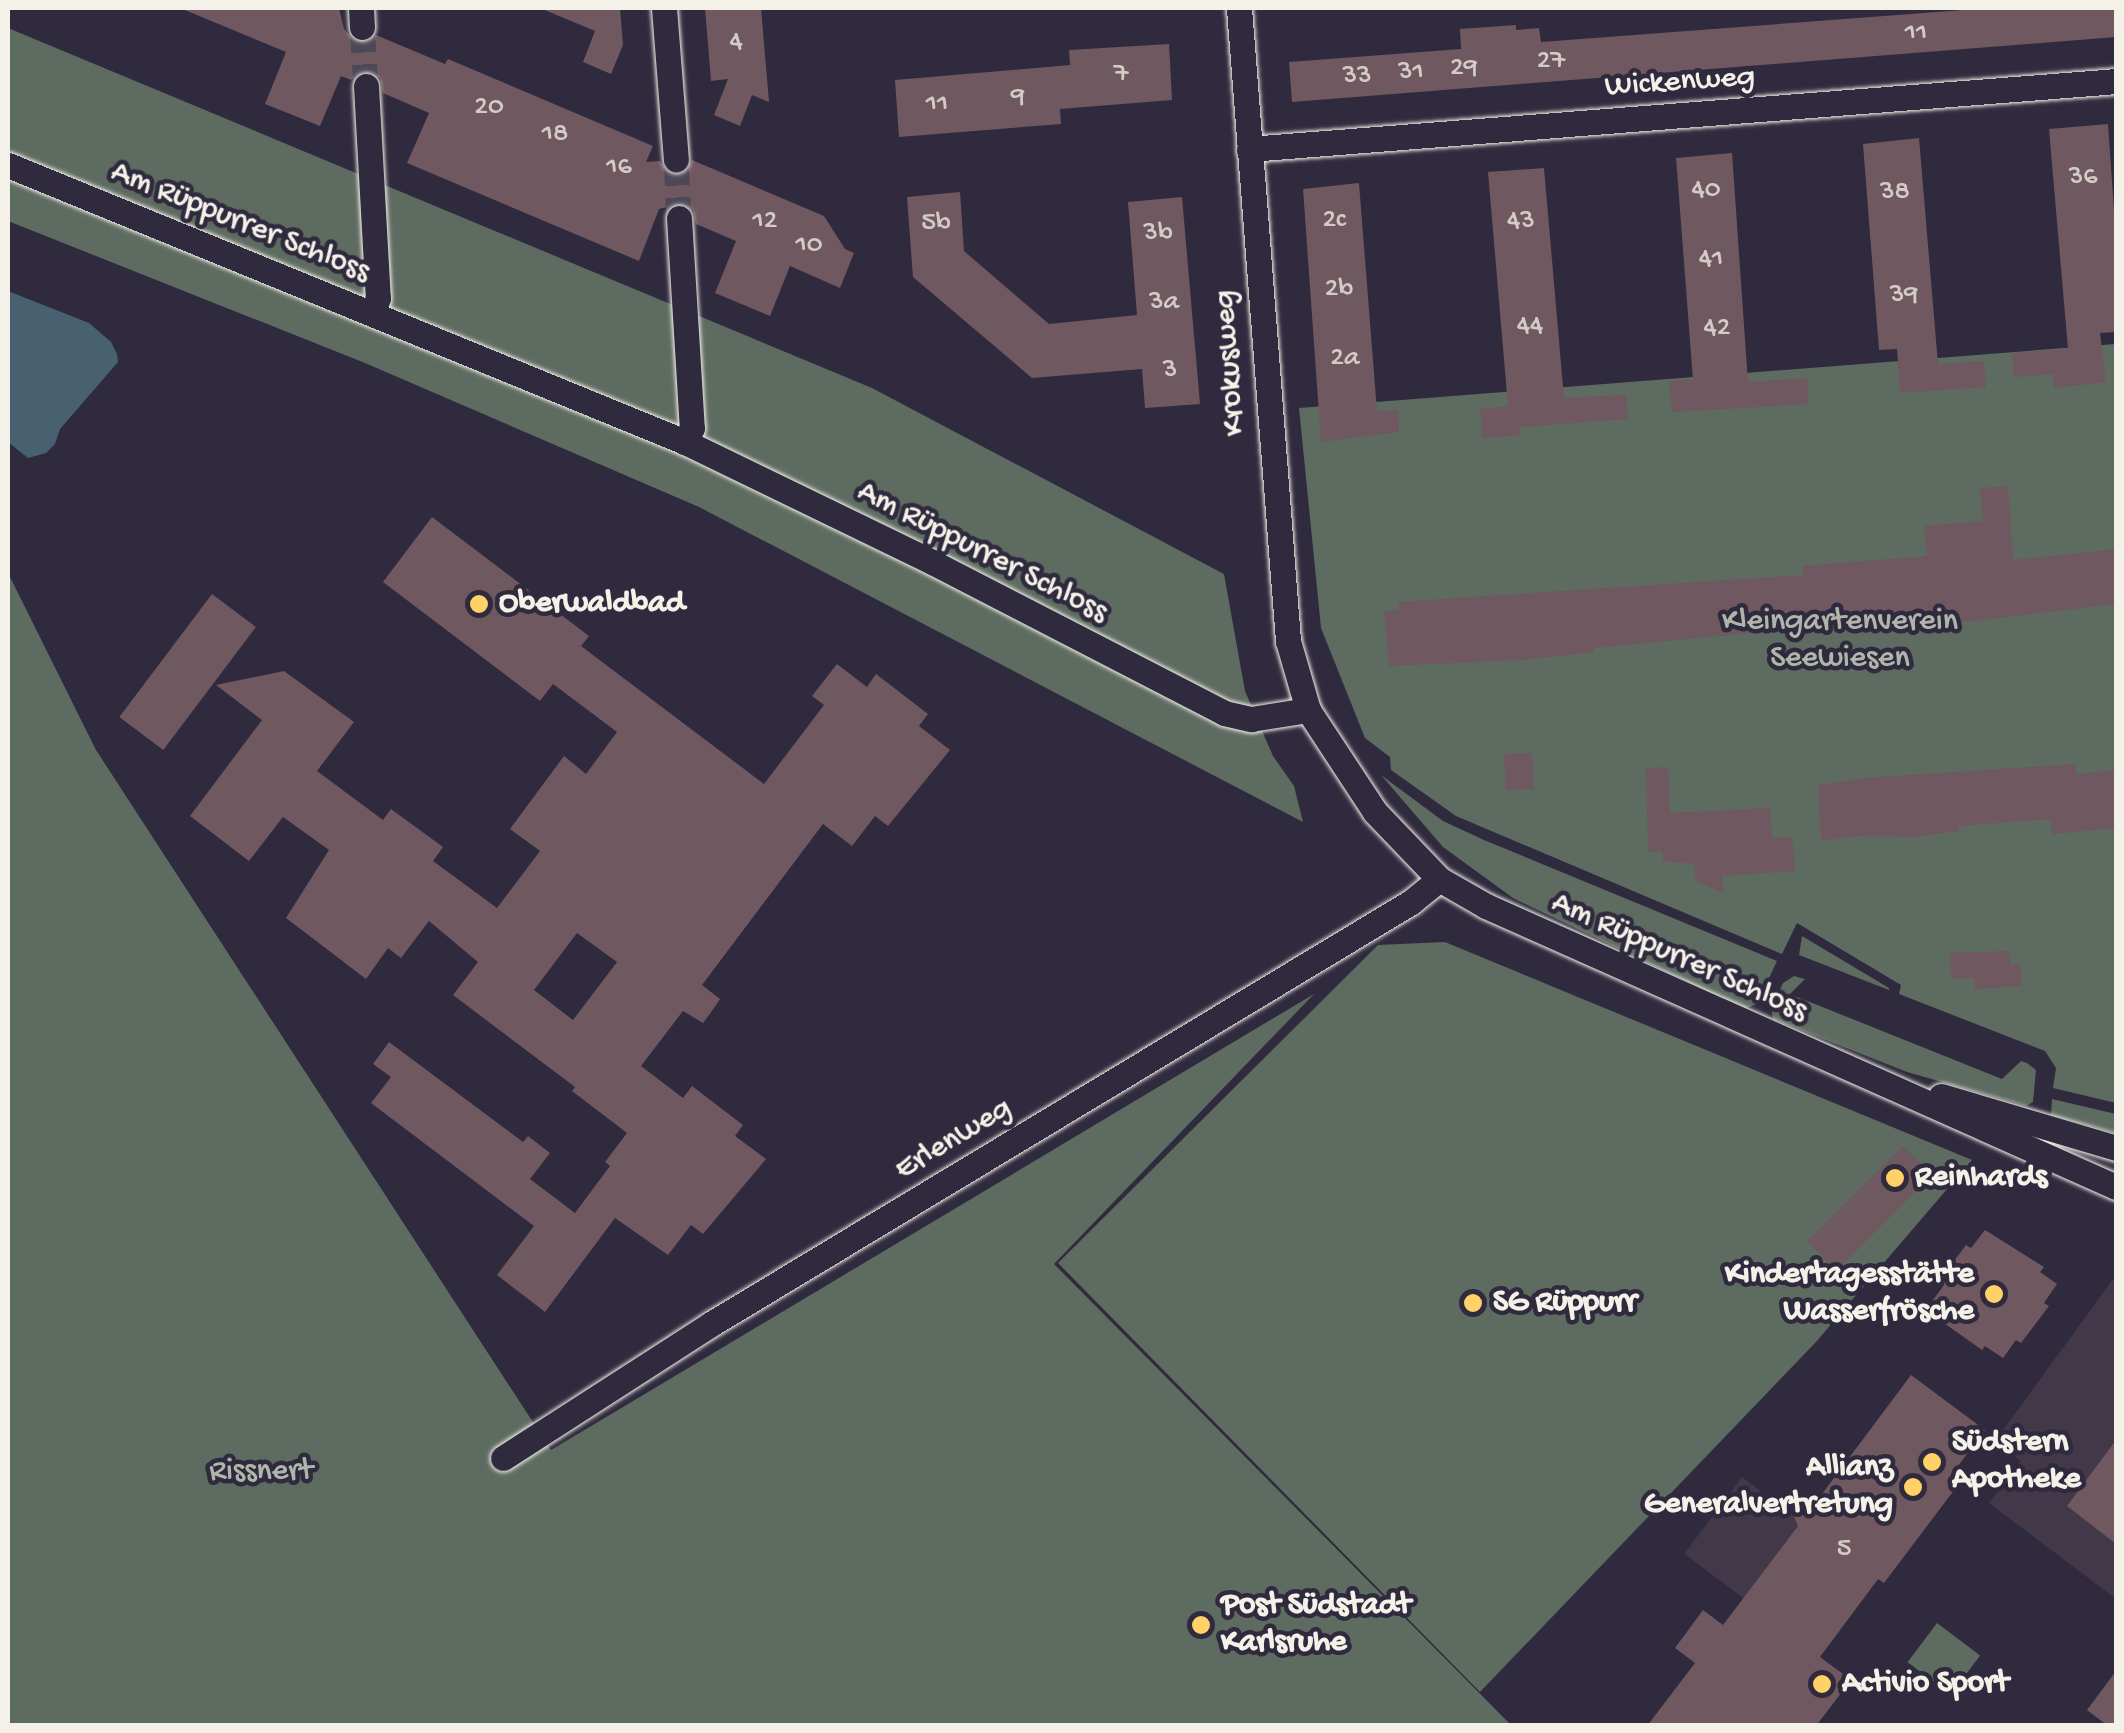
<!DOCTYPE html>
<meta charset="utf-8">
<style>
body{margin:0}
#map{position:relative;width:2124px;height:1733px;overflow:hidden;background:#2f2a3d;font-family:"Gochi Hand",sans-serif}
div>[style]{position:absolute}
.built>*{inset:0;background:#423848;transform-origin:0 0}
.green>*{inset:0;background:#5d6b61;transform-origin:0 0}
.water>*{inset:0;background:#486170}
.building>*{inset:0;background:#6f5860;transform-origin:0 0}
.minor-tunnel>*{height:25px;margin-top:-12.5px;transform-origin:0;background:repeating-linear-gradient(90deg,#4d4857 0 25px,transparent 0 37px)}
.roads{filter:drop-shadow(0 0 2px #f4f1e8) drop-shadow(0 0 2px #f4f1e8)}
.minor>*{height:25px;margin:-12.5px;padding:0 12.5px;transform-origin:12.5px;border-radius:12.5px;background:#2f2a3d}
.dots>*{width:28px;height:28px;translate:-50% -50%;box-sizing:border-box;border:5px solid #2f2a3d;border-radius:50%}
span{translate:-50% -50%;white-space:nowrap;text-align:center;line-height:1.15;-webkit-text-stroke:9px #2f2a3d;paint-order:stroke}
.number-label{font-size:28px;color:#d3cbc6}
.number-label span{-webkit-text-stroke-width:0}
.street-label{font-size:32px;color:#f4f1e8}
.poi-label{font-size:32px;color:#f4f1e8;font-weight:700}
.left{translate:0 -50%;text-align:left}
.right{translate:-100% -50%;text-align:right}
.park-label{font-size:32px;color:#b0b5ab}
.frame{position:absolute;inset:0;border:10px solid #f4f1e8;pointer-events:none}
</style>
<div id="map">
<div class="built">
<div style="clip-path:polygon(2116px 1275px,2116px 1599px,1989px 1503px,2021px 1461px,1995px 1441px)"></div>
<div style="left:1742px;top:1477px;width:170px;height:96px;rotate:37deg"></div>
</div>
<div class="green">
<div style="clip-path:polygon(8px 28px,872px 388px,1224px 574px,1245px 691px,1273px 756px,1294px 786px,1303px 822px,699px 507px,365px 363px,8px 221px)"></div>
<div style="clip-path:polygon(2116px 344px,2116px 1103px,2053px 1088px,2056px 1068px,2045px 1051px,1899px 994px,1901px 985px,1797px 923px,1782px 954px,1456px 816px,1391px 770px,1390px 757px,1365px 738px,1321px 628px,1299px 408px)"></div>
<div style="clip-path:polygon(8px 573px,96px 750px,551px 1450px,1314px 994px,1054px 1264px,1511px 1725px,8px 1725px)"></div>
<div style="clip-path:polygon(1381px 775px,1443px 821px,1484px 840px,1777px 961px,1757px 1004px,1744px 1009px,1513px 898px,1443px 847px)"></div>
<div style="clip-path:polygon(1802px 936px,1889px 988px,1889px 990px,1799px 955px)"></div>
<div style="clip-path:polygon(1445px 942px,1972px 1160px,1816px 1342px,1480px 1692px,1058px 1263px,1378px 945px)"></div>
<div style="clip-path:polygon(1794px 976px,1805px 979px,1790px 994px,2002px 1079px,2021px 1061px,2027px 1063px,2036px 1070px,2033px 1102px,2026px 1106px,1907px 1072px,1773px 1019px,1771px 1007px,1783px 983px)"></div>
<div style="clip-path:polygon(2052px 1099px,2116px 1114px,2116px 1133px,2051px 1115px)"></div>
<div style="left:1937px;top:1623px;width:54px;height:49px;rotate:37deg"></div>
</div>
<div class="water">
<div style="clip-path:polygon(8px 291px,89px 323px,111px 342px,117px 354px,118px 362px,60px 429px,55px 444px,46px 453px,28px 458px,8px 442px)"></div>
</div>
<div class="building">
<div style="clip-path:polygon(180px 8px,339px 8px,344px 29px,356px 42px,370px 41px,376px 35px,445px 64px,448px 59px,653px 146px,646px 162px,660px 161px,670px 175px,684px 174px,692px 160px,824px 216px,845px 249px,854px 253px,840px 288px,790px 266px,770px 316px,715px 293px,736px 241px,696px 224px,693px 210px,685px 203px,659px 209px,639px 261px,407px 163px,429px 113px,383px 93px,380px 78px,372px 71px,358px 72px,351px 80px,341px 76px,320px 126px,265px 104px,286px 52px)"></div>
<div style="clip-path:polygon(540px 8px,620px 8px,623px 45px,611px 74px,583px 62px,595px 31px)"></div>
<div style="clip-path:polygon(705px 8px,761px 8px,769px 102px,752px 95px,740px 126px,714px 115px,728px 79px,711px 81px)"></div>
<div style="clip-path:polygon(1990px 8px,2116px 8px,2116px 37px,1292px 102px,1289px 62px,1461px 49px,1460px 29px,1516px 25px,1516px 30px,1539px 28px,1541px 42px)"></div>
<div style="clip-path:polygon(1169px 44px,1172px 100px,1060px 109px,1061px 124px,899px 137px,895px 80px,1070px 65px,1069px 50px)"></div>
<div style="clip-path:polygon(2108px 124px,2116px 238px,2116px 332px,2100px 333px,2106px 382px,2054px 388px,2053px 374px,2014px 377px,2012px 353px,2068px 349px,2049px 129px)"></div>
<div style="clip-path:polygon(1919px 138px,1938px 364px,1984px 361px,1986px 387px,1900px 393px,1897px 349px,1879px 350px,1863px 144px)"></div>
<div style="clip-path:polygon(1732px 153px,1748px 382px,1807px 378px,1809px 404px,1672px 412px,1669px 381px,1693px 380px,1676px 158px)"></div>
<div style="clip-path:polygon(1544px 168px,1564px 398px,1626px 395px,1628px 419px,1520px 427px,1521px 435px,1483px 438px,1480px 409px,1508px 406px,1488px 172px)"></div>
<div style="clip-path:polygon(1359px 183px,1377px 411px,1398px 410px,1399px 432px,1321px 442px,1303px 189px)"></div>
<div style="clip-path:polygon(960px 192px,964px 251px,1049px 324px,1137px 315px,1128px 202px,1182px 197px,1200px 404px,1145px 408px,1142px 369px,1032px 378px,913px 277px,907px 197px)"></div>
<div style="clip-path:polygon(2008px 486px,2013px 560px,2116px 549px,2116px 604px,1949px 624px,1861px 630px,1861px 626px,1824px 626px,1594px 648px,1594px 652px,1521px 660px,1389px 666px,1384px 611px,1399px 610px,1398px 602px,1804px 575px,1802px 566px,1927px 556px,1924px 526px,1983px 521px,1980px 488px)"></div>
<div style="clip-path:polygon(evenodd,432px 517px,589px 636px,581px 646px,764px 784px,824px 705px,812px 696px,837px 664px,867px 687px,876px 674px,928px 714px,919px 726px,950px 750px,888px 826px,875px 816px,852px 846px,823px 824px,702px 985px,720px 999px,712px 1011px,703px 1023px,683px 1011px,641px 1066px,683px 1098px,692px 1086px,743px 1125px,735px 1136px,766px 1159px,703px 1234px,691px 1225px,668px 1255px,615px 1218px,545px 1312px,497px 1275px,534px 1226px,371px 1103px,391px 1077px,373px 1064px,389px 1042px,523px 1142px,528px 1136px,550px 1153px,530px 1179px,575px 1213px,610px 1166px,605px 1162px,627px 1133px,572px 1091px,575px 1087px,453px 995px,478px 962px,429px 921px,401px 958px,388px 948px,366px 979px,286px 918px,329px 850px,283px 817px,249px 861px,190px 816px,262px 720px,216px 685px,284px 671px,354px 722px,317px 771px,383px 820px,391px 809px,443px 847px,433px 861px,497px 908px,540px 851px,510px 829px,564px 756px,586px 774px,617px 732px,553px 684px,540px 701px,383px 582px,432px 517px,577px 933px,617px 962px,573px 1020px,534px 990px,577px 933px)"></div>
<div style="left:212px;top:594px;width:55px;height:154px;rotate:37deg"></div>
<div style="left:1532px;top:753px;width:36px;height:28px;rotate:87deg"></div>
<div style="clip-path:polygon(2075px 764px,2076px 774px,2116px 770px,2116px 828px,2052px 834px,2051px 819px,1959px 826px,1959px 831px,1914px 837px,1857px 836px,1821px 841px,1818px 785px,1864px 778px)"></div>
<div style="clip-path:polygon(1668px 767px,1670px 813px,1770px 808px,1772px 838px,1792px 837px,1795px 871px,1722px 876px,1723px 893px,1696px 881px,1694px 864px,1662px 861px,1663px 851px,1648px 852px,1646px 768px)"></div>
<div style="clip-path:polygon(2009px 951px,2010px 964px,2020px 963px,2022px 986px,1975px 989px,1974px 978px,1951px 979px,1950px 953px)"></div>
<div style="left:1903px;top:1146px;width:41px;height:135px;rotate:45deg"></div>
<div style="clip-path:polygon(1985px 1230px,2044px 1267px,2040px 1272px,2057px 1284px,2044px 1303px,2049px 1306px,2021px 1343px,2016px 1340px,2003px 1358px,1985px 1346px,1982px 1350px,1944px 1323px,1949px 1317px,1930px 1304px,1944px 1285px,1939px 1281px,1966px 1245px,1971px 1248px)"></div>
<div style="clip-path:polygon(1911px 1375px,1985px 1430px,1955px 1470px,1964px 1477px,1884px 1583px,1878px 1579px,1820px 1657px,1851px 1680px,1816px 1726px,1647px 1726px,1695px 1663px,1675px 1648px,1703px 1610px,1723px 1625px,1798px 1526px,1790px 1508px,1795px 1490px,1816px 1502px)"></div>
<div style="clip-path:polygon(2116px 1440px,2116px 1544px,2067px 1506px)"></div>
<div style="clip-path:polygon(2116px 1671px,2116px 1726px,2108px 1726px,2087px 1710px)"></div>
</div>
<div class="minor-tunnel">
<div style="left:362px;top:27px;width:59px;rotate:86.1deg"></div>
<div style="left:676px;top:160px;width:58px;rotate:87deg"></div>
</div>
<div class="roads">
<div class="minor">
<div style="left:361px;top:8px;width:19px;rotate:87deg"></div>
<div style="left:664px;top:8px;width:152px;rotate:85.5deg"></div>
<div style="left:1239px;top:8px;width:635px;rotate:85.57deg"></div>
<div style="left:1288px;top:641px;width:72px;rotate:73.8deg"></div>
<div style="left:1308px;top:710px;width:122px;rotate:56.7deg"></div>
<div style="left:1375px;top:812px;width:93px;rotate:46.3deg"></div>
<div style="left:1439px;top:879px;width:54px;rotate:29.9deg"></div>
<div style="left:1486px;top:906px;width:690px;rotate:24.04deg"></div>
<div style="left:366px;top:86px;width:212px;rotate:86.8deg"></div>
<div style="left:378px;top:298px;width:14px;rotate:111deg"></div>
<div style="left:1249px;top:149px;width:870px;rotate:-4.48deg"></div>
<div style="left:8px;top:165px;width:731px;rotate:22.25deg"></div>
<div style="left:685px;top:442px;width:275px;rotate:25.9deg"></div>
<div style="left:932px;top:562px;width:329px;rotate:27.3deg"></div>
<div style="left:1224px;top:713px;width:28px;rotate:13deg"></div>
<div style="left:1251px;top:719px;width:58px;rotate:-9deg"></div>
<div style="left:679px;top:218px;width:210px;rotate:86.5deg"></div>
<div style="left:692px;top:428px;width:16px;rotate:117deg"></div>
<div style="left:1941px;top:1096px;width:183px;rotate:16.5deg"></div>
<div style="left:503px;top:1458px;width:247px;rotate:-32.8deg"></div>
<div style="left:711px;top:1324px;width:817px;rotate:-31.08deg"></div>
<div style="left:1411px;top:902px;width:36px;rotate:-39deg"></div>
</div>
</div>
<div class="dots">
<div style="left:479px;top:604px;background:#ffd166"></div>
<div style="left:1895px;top:1178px;background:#ffd166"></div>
<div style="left:1994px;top:1294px;background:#ffd166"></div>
<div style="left:1473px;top:1303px;background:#ffd166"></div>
<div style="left:1932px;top:1462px;background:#ffd166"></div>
<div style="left:1913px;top:1487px;background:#ffd166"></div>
<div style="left:1201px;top:1625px;background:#ffd166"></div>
<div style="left:1822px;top:1684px;background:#ffd166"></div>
</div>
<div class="number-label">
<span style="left:1916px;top:34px">11</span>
<span style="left:736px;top:43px">4</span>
<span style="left:1551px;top:62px">27</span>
<span style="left:1464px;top:69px">29</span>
<span style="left:1411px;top:73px">31</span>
<span style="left:1121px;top:75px">7</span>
<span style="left:1357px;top:77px">33</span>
<span style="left:1018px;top:98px">9</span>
<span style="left:937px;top:105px">11</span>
<span style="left:489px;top:108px">20</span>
<span style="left:555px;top:135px">18</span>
<span style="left:619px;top:168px">16</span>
<span style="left:2083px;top:178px">36</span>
<span style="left:1706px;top:191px">40</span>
<span style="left:1895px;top:193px">38</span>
<span style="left:1334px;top:221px">2c</span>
<span style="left:765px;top:222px">12</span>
<span style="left:1521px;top:222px">43</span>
<span style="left:936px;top:224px">5b</span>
<span style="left:1158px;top:234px">3b</span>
<span style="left:809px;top:246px">10</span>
<span style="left:1711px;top:260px">41</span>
<span style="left:1339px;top:290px">2b</span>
<span style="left:1904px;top:296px">39</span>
<span style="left:1164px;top:303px">3a</span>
<span style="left:1530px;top:327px">44</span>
<span style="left:1717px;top:329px">42</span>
<span style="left:1345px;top:359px">2a</span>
<span style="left:1170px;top:371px">3</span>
<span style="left:1844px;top:1550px">5</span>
</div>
<div class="street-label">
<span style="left:1680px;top:83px;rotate:-4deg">Wickenweg</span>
<span style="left:240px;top:223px;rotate:22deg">Am Rüppurrer Schloss</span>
<span style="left:1231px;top:363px;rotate:-94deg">Krokusweg</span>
<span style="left:982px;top:553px;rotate:27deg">Am Rüppurrer Schloss</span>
<span style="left:1679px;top:958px;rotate:24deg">Am Rüppurrer Schloss</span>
<span style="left:954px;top:1140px;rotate:-31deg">Erlenweg</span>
</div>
<div class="poi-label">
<span class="left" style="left:499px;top:604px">Oberwaldbad</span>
<span class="left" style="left:1915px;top:1178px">Reinhards</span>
<span class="right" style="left:1974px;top:1294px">Kindertagesstätte<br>Wasserfrösche</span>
<span class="left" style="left:1493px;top:1303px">SG Rüppurr</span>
<span class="left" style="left:1952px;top:1462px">Südstern<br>Apotheke</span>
<span class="right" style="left:1893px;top:1487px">Allianz<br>Generalvertretung</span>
<span class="left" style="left:1221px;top:1625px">Post Südstadt<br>Karlsruhe</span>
<span class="left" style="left:1842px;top:1684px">Activio Sport</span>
</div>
<div class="park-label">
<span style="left:1840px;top:641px">Kleingartenverein<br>Seewiesen</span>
<span style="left:261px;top:1472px">Rissnert</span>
</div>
<div class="frame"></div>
</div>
